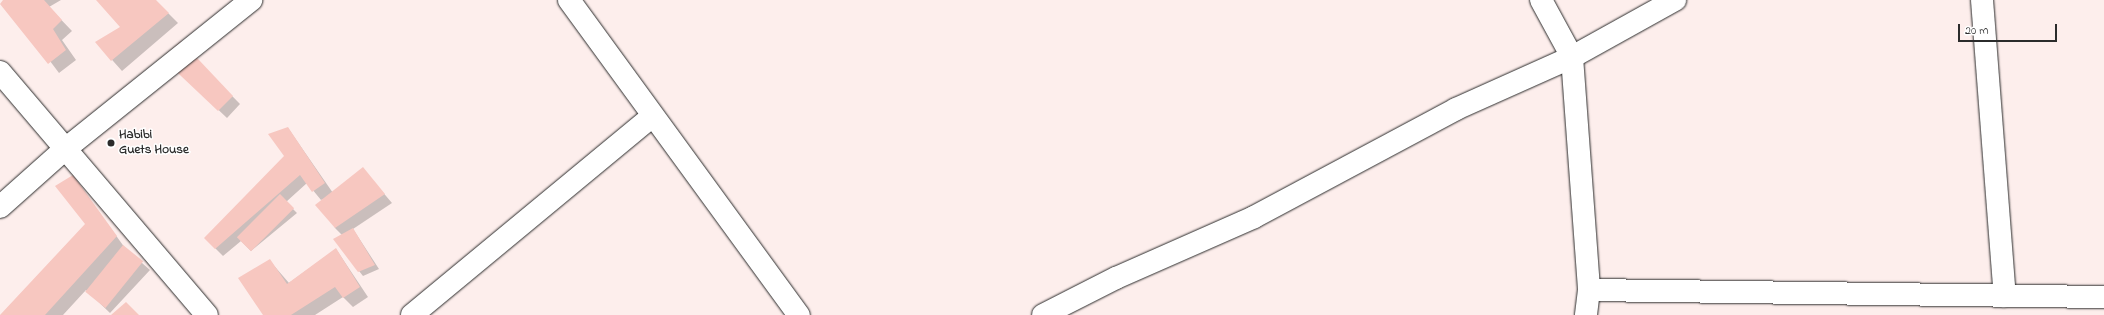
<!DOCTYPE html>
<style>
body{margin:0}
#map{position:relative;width:2104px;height:315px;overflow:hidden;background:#fdeeec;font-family:"Indie Flower",sans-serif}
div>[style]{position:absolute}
.shadow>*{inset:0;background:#0003}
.building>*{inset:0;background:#f7c7c0;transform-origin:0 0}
.roads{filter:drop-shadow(0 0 1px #2b2b2b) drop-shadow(0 0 1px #2b2b2b)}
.street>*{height:22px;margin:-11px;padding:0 11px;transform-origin:11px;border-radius:11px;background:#fff}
.dots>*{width:11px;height:11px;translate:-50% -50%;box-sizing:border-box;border:2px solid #fff;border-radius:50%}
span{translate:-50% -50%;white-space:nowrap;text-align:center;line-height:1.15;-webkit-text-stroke:3px #fff;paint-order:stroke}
.poi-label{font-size:13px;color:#2b2b2b;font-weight:700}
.left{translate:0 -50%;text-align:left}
.scale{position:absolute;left:1958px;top:24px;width:99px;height:18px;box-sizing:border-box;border:2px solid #2b2b2b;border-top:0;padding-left:5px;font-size:12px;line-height:14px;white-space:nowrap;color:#2b2b2b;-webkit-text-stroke:3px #fff;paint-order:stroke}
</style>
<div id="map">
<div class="shadow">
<div style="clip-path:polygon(4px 0,61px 0,49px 7px,72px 31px,62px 40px,76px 60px,59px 73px)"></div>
<div style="clip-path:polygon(97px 0,155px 0,178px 23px,122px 71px,97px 43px,121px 27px)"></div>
<div style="clip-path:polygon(188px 51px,240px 104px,227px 118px,172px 66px)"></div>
<div style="clip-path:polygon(288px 128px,333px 193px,363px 169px,392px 203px,353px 229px,379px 269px,363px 276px,359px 271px,342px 235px,335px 228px,326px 198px,321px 200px,307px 183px,286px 202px,297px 213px,251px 251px,241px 241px,223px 256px,205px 238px,286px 157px)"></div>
<div style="clip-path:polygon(73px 176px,125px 248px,150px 270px,110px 313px,86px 290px,63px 315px,1px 315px,86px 224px)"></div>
<div style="clip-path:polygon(336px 249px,368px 297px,353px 307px,343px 297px,315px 315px,265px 315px,270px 261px,289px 283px)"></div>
</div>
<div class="building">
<div style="clip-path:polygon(3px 0,44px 0,62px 20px,53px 29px,66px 50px,48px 64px,0 4px)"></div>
<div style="clip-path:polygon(96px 0,156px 0,169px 13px,111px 61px,95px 42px,120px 27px)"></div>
<div style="clip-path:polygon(181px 41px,233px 96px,218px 111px,162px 58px)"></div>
<div style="clip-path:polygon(288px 127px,325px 183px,312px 192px,300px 175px,215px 249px,204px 238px,284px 156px,268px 134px)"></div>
<div style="clip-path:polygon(363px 167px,385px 194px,335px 228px,315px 205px)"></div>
<div style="clip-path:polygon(73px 175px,117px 236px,45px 315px,0 315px,85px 224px,55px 186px)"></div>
<div style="left:280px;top:194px;width:20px;height:61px;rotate:45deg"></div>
<div style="clip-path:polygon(353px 228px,375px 265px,358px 272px,333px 239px)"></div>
<div style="left:123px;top:245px;width:26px;height:60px;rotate:39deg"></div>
<div style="clip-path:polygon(336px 248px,360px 287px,343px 298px,335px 287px,291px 315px,263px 315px,238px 278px,270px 259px,287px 284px)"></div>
<div style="clip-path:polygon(126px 302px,139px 315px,111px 315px)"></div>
</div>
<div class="roads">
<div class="street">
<div style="left:569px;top:0;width:390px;rotate:53.9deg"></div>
<div style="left:1541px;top:0;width:65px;rotate:61.5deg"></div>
<div style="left:1572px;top:57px;width:234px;rotate:85.8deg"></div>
<div style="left:1589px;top:290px;width:25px;rotate:97deg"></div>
<div style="left:1982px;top:0;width:297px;rotate:85.6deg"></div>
<div style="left:0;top:72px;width:319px;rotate:49.6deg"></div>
<div style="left:0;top:207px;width:86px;rotate:-41.7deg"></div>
<div style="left:64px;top:150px;width:240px;rotate:-38.7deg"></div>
<div style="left:1589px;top:290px;width:515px;rotate:0.78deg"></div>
<div style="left:412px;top:315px;width:310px;rotate:-39.6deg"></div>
<div style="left:1043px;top:315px;width:82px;rotate:-26.9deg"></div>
<div style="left:1116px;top:278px;width:151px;rotate:-23.8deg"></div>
<div style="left:1254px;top:217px;width:229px;rotate:-28.1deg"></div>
<div style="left:1456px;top:109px;width:127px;rotate:-24.1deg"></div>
<div style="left:1572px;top:57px;width:118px;rotate:-29deg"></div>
</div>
</div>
<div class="dots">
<div style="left:111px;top:143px;background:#2b2b2b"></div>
</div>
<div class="poi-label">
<span class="left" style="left:119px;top:143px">Habibi<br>Guets House</span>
</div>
<div class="scale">20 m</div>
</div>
